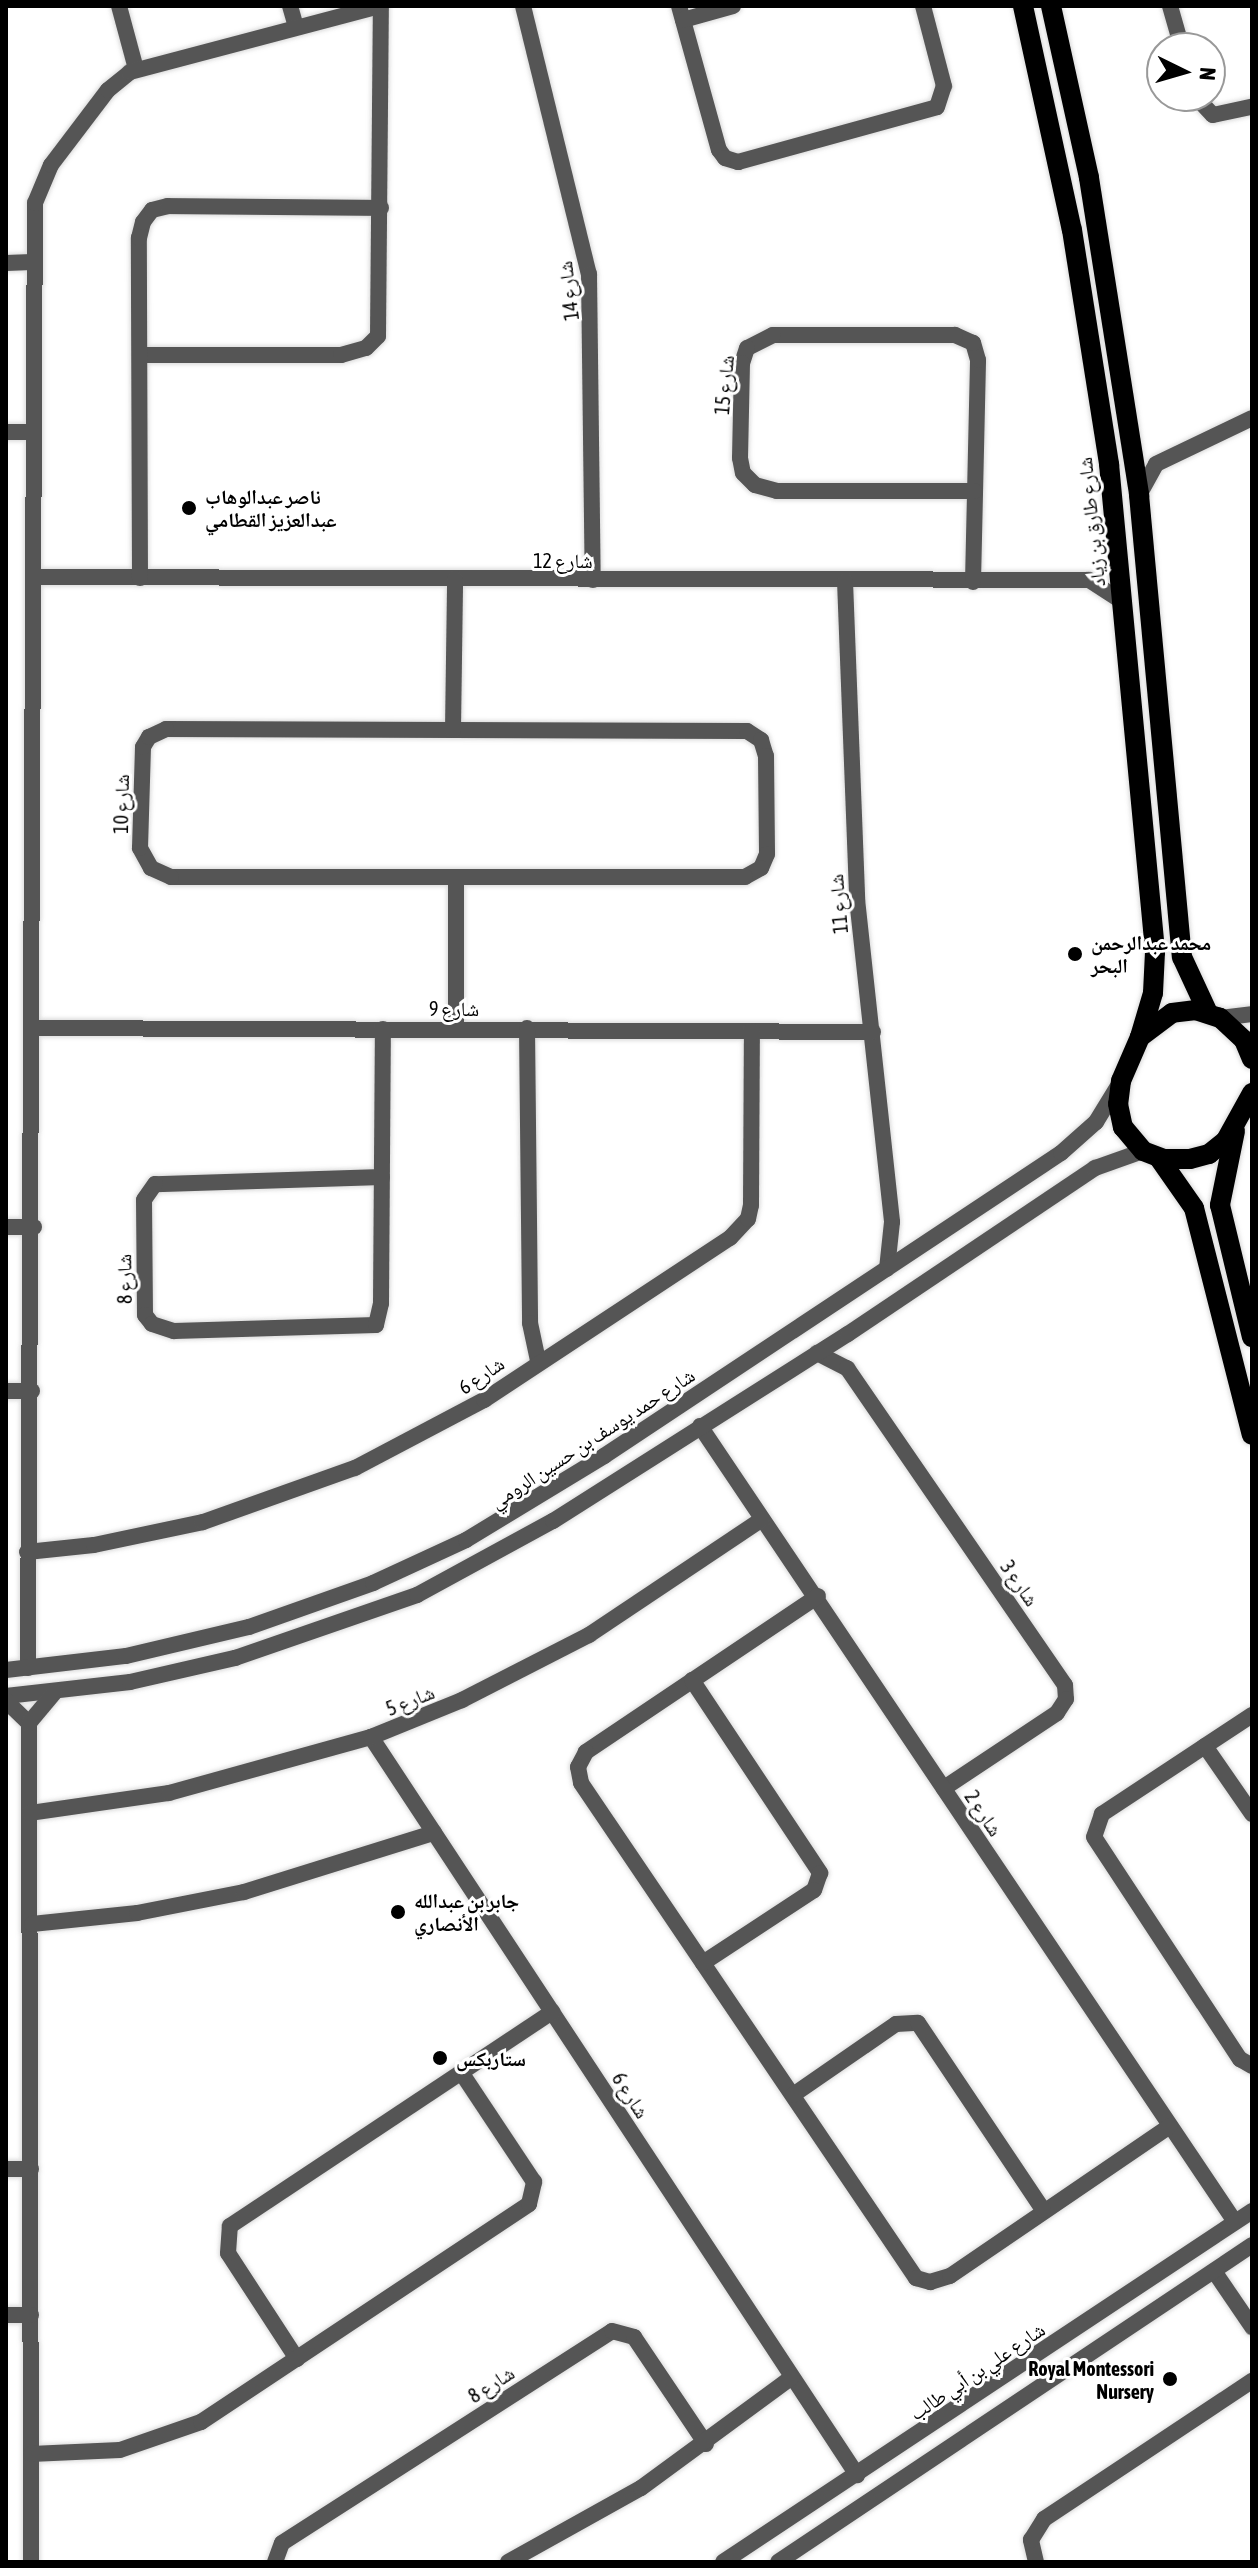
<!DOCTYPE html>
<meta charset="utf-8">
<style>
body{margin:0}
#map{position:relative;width:1258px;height:2568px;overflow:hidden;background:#fff;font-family:"Asap Condensed","Noto Naskh Arabic",sans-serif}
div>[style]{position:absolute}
.roads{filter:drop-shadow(0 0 2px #dbdbdb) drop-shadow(0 0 2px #dbdbdb)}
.minor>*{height:16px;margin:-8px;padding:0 8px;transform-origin:8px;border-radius:8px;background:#555}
.major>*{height:20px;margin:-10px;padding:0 10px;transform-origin:10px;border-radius:10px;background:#000}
.dots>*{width:22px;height:22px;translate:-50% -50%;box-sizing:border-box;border:4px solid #fff;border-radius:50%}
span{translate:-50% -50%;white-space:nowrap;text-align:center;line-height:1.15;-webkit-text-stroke:6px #fff;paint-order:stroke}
.street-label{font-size:20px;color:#000}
.poi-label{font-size:20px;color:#000;font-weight:700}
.left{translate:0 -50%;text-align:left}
.right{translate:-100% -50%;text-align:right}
.frame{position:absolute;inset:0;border:8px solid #000;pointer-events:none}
.north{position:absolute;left:1146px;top:32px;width:80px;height:80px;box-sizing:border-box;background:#fff;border:2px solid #999;border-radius:50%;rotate:95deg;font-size:22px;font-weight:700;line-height:32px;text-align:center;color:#000}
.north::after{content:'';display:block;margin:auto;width:28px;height:36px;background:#000;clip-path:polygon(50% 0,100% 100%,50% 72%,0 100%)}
</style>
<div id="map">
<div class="roads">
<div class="minor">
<div style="left:119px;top:6px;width:65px;rotate:74.9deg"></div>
<div style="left:290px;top:6px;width:22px;rotate:74deg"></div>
<div style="left:523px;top:6px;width:276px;rotate:76.2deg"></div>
<div style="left:589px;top:274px;width:306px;rotate:89.3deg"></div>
<div style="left:679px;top:6px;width:149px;rotate:74.5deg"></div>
<div style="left:719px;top:150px;width:10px;rotate:53deg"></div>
<div style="left:725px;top:158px;width:14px;rotate:17deg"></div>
<div style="left:738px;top:162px;width:206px;rotate:-15.4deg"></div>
<div style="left:937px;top:107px;width:22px;rotate:-72deg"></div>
<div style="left:944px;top:86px;width:83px;rotate:-104.7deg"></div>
<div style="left:1170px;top:6px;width:44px;rotate:74.1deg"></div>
<div style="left:683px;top:20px;width:52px;rotate:-15.6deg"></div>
<div style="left:1195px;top:96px;width:26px;rotate:47deg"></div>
<div style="left:1213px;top:115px;width:40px;rotate:-12deg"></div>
<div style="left:6px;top:263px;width:26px;rotate:-2deg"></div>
<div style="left:140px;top:355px;width:201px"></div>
<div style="left:341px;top:355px;width:26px;rotate:-16deg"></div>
<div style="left:366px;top:348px;width:17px;rotate:-45deg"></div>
<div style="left:378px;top:336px;width:330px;rotate:-89.5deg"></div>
<div style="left:6px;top:432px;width:28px"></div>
<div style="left:1139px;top:495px;width:35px;rotate:-61deg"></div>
<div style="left:1156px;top:464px;width:106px;rotate:-25.6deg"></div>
<div style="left:36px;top:577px;width:1053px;rotate:0.16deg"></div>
<div style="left:1089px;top:580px;width:40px;rotate:32.9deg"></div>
<div style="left:140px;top:578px;width:340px;rotate:-90.2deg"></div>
<div style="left:139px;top:238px;width:16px;rotate:-76deg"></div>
<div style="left:143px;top:222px;width:15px;rotate:-53deg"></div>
<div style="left:152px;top:210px;width:16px;rotate:-14deg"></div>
<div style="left:168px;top:206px;width:213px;rotate:0.5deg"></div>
<div style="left:845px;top:581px;width:318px;rotate:87.8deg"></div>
<div style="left:857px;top:899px;width:325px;rotate:83.8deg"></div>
<div style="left:892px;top:1222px;width:47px;rotate:96.1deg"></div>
<div style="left:973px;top:582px;width:222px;rotate:-88.7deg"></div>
<div style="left:978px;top:360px;width:18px;rotate:-106deg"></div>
<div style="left:973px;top:343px;width:20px;rotate:-156deg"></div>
<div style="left:955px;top:335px;width:182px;rotate:180deg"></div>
<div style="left:773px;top:335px;width:29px;rotate:153deg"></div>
<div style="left:747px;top:348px;width:16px;rotate:108deg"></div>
<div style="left:742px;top:363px;width:95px;rotate:91.2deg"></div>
<div style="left:740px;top:458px;width:15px;rotate:79deg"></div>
<div style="left:743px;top:473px;width:17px;rotate:45deg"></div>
<div style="left:755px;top:485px;width:23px;rotate:15deg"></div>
<div style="left:777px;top:491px;width:197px"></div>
<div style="left:166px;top:729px;width:581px;rotate:0.2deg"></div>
<div style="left:747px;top:731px;width:17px;rotate:33deg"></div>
<div style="left:761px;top:740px;width:17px;rotate:73deg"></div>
<div style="left:766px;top:756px;width:98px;rotate:89.4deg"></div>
<div style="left:767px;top:854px;width:15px;rotate:113deg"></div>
<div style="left:761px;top:868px;width:18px;rotate:151deg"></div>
<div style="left:745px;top:877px;width:574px;rotate:180deg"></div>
<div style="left:171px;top:877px;width:22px;rotate:-156deg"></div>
<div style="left:151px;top:868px;width:23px;rotate:-119deg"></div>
<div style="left:140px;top:848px;width:101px;rotate:-88.3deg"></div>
<div style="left:143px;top:747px;width:12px;rotate:-59deg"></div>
<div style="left:149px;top:737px;width:19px;rotate:-25deg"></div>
<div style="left:453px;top:730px;width:151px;rotate:-89.2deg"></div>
<div style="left:1220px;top:1018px;width:32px;rotate:-7deg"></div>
<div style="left:35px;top:1028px;width:838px;rotate:0.27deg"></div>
<div style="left:456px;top:1028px;width:147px;rotate:-90deg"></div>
<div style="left:527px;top:1028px;width:295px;rotate:89.4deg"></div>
<div style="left:530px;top:1323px;width:39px;rotate:78deg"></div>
<div style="left:382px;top:1177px;width:227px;rotate:178.2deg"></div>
<div style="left:155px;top:1184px;width:19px;rotate:125deg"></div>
<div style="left:144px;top:1200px;width:115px;rotate:89.5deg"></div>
<div style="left:145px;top:1315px;width:11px;rotate:52deg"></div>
<div style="left:152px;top:1324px;width:23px;rotate:18deg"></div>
<div style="left:174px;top:1331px;width:202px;rotate:-1.7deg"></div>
<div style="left:376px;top:1325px;width:23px;rotate:-77deg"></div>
<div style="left:381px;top:1303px;width:274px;rotate:-89.6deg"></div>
<div style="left:6px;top:1227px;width:28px"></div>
<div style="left:817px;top:1353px;width:34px;rotate:27deg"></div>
<div style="left:847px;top:1368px;width:385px;rotate:55.5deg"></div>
<div style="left:1065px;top:1685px;width:14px;rotate:86deg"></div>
<div style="left:1066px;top:1699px;width:17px;rotate:123deg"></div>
<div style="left:1057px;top:1713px;width:136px;rotate:146.4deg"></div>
<div style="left:6px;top:1391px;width:26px"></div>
<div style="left:700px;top:1426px;width:959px;rotate:56.09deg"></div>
<div style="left:27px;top:1552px;width:67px;rotate:-6deg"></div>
<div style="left:94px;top:1545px;width:111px;rotate:-11.9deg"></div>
<div style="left:203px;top:1522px;width:161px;rotate:-19.6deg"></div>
<div style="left:355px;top:1468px;width:146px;rotate:-27.8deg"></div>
<div style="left:484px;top:1400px;width:295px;rotate:-33.4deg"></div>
<div style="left:730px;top:1238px;width:26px;rotate:-47deg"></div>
<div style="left:748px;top:1219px;width:14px;rotate:-78deg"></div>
<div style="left:751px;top:1205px;width:174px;rotate:-89.7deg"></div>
<div style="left:818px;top:1596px;width:280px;rotate:146.1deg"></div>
<div style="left:586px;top:1752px;width:17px;rotate:118deg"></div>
<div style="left:578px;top:1767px;width:16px;rotate:79deg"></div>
<div style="left:581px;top:1783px;width:598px;rotate:55.91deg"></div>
<div style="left:916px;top:2278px;width:15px;rotate:16deg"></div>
<div style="left:930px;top:2282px;width:21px;rotate:-17deg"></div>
<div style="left:950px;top:2276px;width:266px;rotate:-34.3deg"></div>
<div style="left:28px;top:1668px;width:1465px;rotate:-89.73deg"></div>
<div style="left:35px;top:203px;width:41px;rotate:-67.2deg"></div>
<div style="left:51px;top:165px;width:94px;rotate:-52.8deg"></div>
<div style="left:108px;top:90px;width:28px;rotate:-39deg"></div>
<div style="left:130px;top:72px;width:258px;rotate:-14.8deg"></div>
<div style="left:6px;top:1670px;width:121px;rotate:-6.7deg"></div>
<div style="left:126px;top:1656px;width:126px;rotate:-13.3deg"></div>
<div style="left:249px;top:1627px;width:132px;rotate:-19.5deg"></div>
<div style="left:373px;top:1583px;width:102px;rotate:-24.8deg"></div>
<div style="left:466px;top:1540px;width:162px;rotate:-31.3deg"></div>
<div style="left:604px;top:1456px;width:548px;rotate:-33.55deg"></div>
<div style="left:1061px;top:1153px;width:47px;rotate:-41.5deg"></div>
<div style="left:1096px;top:1122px;width:42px;rotate:-58.6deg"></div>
<div style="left:692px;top:1680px;width:232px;rotate:56.4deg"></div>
<div style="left:820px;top:1873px;width:18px;rotate:109deg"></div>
<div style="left:814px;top:1890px;width:133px;rotate:146.7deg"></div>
<div style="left:6px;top:1696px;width:125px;rotate:-6.4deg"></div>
<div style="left:130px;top:1682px;width:108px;rotate:-12.9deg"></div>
<div style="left:235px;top:1658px;width:193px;rotate:-19.1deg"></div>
<div style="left:417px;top:1595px;width:155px;rotate:-28.6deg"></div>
<div style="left:553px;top:1521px;width:349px;rotate:-32.4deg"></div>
<div style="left:848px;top:1334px;width:298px;rotate:-33.9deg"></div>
<div style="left:1095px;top:1168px;width:51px;rotate:-19.5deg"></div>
<div style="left:6px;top:1701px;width:32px;rotate:44deg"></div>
<div style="left:1252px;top:1715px;width:180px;rotate:146.6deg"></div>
<div style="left:1102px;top:1814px;width:24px;rotate:109deg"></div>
<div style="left:1094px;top:1837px;width:266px;rotate:56.7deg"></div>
<div style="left:1240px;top:2059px;width:14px;rotate:30deg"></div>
<div style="left:29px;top:1723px;width:839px;rotate:89.86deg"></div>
<div style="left:29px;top:1723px;width:40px;rotate:-50deg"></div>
<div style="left:371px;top:1737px;width:884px;rotate:56.63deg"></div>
<div style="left:1205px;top:1746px;width:83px;rotate:55.3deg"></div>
<div style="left:30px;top:1813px;width:140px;rotate:-8.2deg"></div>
<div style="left:169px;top:1793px;width:210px;rotate:-15.5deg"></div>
<div style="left:371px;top:1737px;width:98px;rotate:-22.1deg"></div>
<div style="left:462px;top:1700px;width:143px;rotate:-27.1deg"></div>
<div style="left:589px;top:1635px;width:208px;rotate:-33.8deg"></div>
<div style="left:32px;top:1924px;width:106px;rotate:-6deg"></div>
<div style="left:137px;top:1913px;width:109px;rotate:-11.1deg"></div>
<div style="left:244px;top:1892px;width:199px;rotate:-17.3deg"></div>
<div style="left:793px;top:2095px;width:125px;rotate:-34.6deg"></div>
<div style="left:896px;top:2024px;width:22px;rotate:-3deg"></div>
<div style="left:918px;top:2023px;width:225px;rotate:56.2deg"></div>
<div style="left:6px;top:2169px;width:25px"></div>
<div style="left:1214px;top:2271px;width:68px;rotate:55.8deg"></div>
<div style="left:6px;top:2315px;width:25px"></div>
<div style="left:297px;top:2359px;width:126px;rotate:-123.1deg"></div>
<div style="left:228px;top:2253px;width:27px;rotate:-86deg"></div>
<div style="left:230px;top:2226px;width:387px;rotate:-33.6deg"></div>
<div style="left:31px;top:2454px;width:89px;rotate:-2.6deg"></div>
<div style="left:120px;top:2450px;width:86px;rotate:-19.1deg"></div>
<div style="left:201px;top:2422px;width:394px;rotate:-33.6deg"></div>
<div style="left:529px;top:2204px;width:23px;rotate:-77deg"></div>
<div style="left:534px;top:2182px;width:132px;rotate:-123.6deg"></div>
<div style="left:275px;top:2562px;width:20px;rotate:-70deg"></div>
<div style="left:282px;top:2543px;width:392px;rotate:-32.7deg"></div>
<div style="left:612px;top:2331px;width:23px;rotate:15deg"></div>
<div style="left:634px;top:2337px;width:129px;rotate:56.1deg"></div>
<div style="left:508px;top:2562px;width:152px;rotate:-29.1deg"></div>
<div style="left:641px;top:2488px;width:187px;rotate:-36.3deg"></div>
<div style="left:723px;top:2562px;width:635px;rotate:-33.56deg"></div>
<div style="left:778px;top:2562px;width:570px;rotate:-33.77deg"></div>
<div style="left:1036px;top:2562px;width:23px;rotate:-103deg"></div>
<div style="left:1031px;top:2540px;width:25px;rotate:-58deg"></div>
<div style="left:1044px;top:2519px;width:250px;rotate:-33.6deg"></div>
</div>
<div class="major">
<div style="left:1023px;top:6px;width:229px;rotate:77.7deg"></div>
<div style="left:1072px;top:230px;width:237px;rotate:81deg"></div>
<div style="left:1109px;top:464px;width:490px;rotate:84.6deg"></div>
<div style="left:1155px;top:952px;width:41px;rotate:92.8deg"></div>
<div style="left:1153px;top:993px;width:46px;rotate:106.5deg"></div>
<div style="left:1051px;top:6px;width:176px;rotate:77.5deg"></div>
<div style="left:1089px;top:178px;width:321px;rotate:81deg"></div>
<div style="left:1139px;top:495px;width:464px;rotate:84.7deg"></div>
<div style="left:1182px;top:957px;width:62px;rotate:65.1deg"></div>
<div style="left:1252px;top:1059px;width:21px;rotate:-113deg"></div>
<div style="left:1244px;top:1040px;width:33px;rotate:-137deg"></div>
<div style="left:1220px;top:1018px;width:25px;rotate:-162deg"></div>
<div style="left:1196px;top:1010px;width:24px;rotate:173deg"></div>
<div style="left:1172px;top:1013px;width:40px;rotate:143deg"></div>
<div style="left:1140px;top:1037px;width:48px;rotate:113.4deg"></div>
<div style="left:1121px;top:1081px;width:23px;rotate:97deg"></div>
<div style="left:1118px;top:1104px;width:24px;rotate:78deg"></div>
<div style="left:1123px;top:1127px;width:31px;rotate:50deg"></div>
<div style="left:1143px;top:1151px;width:22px;rotate:21deg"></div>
<div style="left:1164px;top:1159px;width:26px"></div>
<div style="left:1190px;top:1159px;width:20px;rotate:-15deg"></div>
<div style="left:1209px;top:1154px;width:22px;rotate:-39deg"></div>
<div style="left:1226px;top:1140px;width:54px;rotate:-61deg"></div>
<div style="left:1235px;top:1131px;width:76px;rotate:101.5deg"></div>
<div style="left:1220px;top:1205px;width:136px;rotate:76.4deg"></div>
<div style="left:1159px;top:1158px;width:61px;rotate:55deg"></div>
<div style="left:1194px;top:1208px;width:234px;rotate:75.7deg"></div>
</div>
</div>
<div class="dots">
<div style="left:189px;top:508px;background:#000"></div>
<div style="left:1075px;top:954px;background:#000"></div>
<div style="left:398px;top:1912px;background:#000"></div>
<div style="left:440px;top:2058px;background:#000"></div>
<div style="left:1170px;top:2379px;background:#000"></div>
</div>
<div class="street-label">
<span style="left:568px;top:291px;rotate:-97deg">شارع 14</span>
<span style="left:724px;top:385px;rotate:-85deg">شارع 15</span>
<span style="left:1091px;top:522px;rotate:-96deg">شارع طارق بن زياد</span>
<span style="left:563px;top:560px">شارع 12</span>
<span style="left:121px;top:804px;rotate:-89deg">شارع 10</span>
<span style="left:838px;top:904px;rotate:-95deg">شارع 11</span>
<span style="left:454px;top:1008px">شارع 9</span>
<span style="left:124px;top:1279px;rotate:-91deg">شارع 8</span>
<span style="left:481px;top:1375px;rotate:-34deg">شارع 6</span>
<span style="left:592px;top:1438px;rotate:-33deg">شارع حمد يوسف بن حسين الرومي</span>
<span style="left:1020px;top:1583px;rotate:55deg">شارع 3</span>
<span style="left:410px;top:1700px;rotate:-22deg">شارع 5</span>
<span style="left:984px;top:1813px;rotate:56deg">شارع 2</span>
<span style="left:631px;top:2095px;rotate:57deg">شارع 6</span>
<span style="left:977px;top:2371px;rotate:-34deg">شارع علي بن أبي طالب</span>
<span style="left:491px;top:2384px;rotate:-33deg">شارع 8</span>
</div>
<div class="poi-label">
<span class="left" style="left:205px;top:508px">ناصر عبدالوهاب<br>عبدالعزيز القطامي</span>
<span class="left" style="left:1091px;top:954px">محمد عبدالرحمن<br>البحر</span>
<span class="left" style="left:414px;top:1912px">جابر بن عبدالله<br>الأنصاري</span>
<span class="left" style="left:456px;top:2058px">ستاربكس</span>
<span class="right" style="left:1154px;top:2380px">Royal Montessori<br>Nursery</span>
</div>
<div class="frame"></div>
<div class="north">N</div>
</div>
